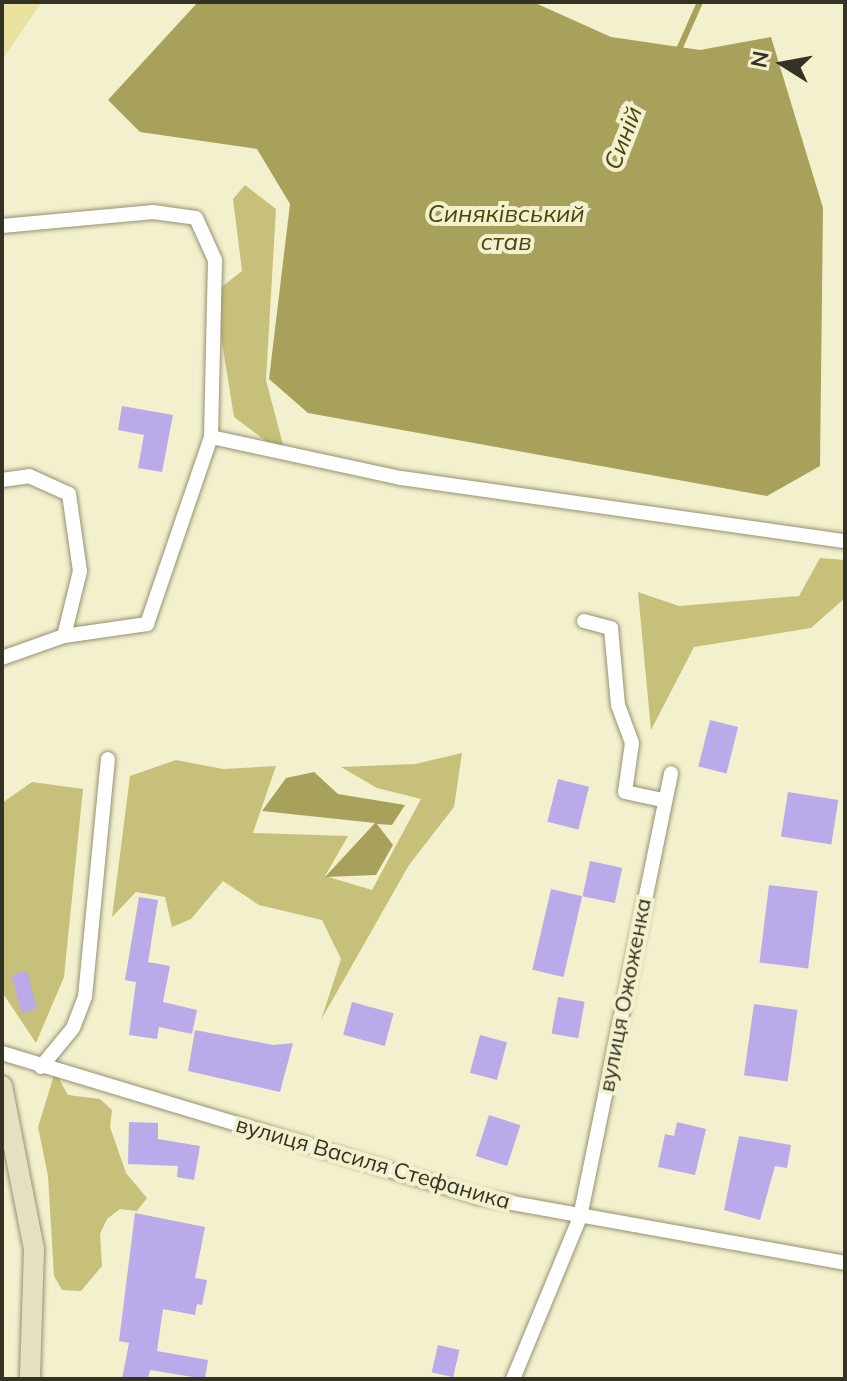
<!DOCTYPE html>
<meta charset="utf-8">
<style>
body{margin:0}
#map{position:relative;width:847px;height:1381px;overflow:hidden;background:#f3f0cd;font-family:Mulish,sans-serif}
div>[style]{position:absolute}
.green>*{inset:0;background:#e9e2a1}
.forest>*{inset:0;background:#c7c07a}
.water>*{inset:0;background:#a8a15c}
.stream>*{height:6px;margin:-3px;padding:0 3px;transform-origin:3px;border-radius:3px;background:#a8a15c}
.building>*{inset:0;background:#bbaaea;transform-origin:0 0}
.roads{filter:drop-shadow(0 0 2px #959272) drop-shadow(0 0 2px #959272)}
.minor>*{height:14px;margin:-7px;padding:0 7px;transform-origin:7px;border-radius:7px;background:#fff}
.secondary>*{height:20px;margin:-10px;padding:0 10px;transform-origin:10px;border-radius:10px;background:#e5e1c0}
span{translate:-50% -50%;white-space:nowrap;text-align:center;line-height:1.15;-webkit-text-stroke:8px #f3f0cd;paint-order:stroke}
.street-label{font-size:22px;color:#333224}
.water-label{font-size:24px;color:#4a440d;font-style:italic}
.frame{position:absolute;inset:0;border:4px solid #333224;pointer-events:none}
.north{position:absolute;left:743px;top:24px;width:80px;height:80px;-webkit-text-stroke:6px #f3f0cd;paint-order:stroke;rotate:281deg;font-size:22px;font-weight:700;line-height:32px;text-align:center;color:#333224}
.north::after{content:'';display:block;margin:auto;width:28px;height:36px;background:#333224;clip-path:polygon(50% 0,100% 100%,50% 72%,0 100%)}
</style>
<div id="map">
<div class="green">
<div style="clip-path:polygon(2px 2px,42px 2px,2px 60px)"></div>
</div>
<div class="forest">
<div style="clip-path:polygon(245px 185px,276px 209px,266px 380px,286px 456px,234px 417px,214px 293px,242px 271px,233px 199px)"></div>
<div style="clip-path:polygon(820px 558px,845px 560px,845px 598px,811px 628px,694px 647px,651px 730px,638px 592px,679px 606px,799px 596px)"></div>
<div style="clip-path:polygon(462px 753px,454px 807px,409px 865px,321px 1020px,341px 959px,322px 920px,259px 905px,223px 881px,191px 919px,172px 927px,165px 897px,136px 892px,112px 917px,130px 776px,176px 760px,223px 769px,276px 766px,253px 833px,348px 836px,325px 876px,372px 890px,421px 799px,377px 788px,341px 767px,415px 764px)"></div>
<div style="clip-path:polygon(32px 782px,83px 789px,64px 977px,36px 1043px,2px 992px,2px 803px)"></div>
<div style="clip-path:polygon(55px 1072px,68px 1095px,100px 1099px,112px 1110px,110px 1127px,126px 1173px,147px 1198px,137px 1211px,120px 1209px,107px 1219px,100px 1234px,102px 1266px,81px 1291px,62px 1290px,54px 1276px,48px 1176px,38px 1127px)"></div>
</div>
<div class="water">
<div style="clip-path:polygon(198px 2px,533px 2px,611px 37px,700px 50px,771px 37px,823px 208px,820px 466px,767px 496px,308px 413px,269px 379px,290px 204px,257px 149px,140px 132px,108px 100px)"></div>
<div style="clip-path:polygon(314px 772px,338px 794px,405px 805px,392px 825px,377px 824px,393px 845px,376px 875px,325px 877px,375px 823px,262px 811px,286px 778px)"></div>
</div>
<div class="stream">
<div style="left:677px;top:54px;width:57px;rotate:-66.1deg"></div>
</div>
<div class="building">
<div style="clip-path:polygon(122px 406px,173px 415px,162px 472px,138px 468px,144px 435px,118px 430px)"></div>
<div style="left:710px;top:720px;width:29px;height:48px;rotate:14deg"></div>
<div style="left:558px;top:779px;width:32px;height:44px;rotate:14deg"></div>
<div style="left:788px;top:792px;width:51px;height:45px;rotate:9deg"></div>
<div style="left:590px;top:861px;width:33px;height:36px;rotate:12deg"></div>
<div style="left:769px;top:885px;width:49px;height:78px;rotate:7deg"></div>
<div style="left:551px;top:889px;width:32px;height:83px;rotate:13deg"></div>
<div style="clip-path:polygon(139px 897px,158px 900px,148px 962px,170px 966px,163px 1002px,197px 1010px,192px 1034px,159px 1027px,157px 1039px,129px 1035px,136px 982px,125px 980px)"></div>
<div style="left:27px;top:971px;width:39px;height:16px;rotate:75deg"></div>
<div style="left:558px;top:997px;width:27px;height:37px;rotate:10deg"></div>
<div style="left:352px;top:1002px;width:43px;height:34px;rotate:15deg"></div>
<div style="left:754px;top:1004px;width:44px;height:72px;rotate:8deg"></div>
<div style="clip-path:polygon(195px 1030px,273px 1045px,293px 1043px,280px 1092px,188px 1071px)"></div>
<div style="left:480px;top:1035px;width:28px;height:39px;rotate:15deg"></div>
<div style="left:489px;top:1115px;width:33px;height:43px;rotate:18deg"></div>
<div style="clip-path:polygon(129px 1122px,158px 1123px,158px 1139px,200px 1146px,194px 1180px,177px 1177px,178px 1166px,128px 1164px)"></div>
<div style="clip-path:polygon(677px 1122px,706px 1129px,695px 1175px,658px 1167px,665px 1134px,674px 1136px)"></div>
<div style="clip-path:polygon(739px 1136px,791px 1145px,787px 1168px,775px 1166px,760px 1220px,724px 1210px)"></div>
<div style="clip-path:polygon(135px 1213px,205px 1227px,195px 1278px,207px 1280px,202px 1305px,197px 1304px,195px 1315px,163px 1309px,157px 1351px,208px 1360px,205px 1379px,150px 1370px,148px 1379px,122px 1379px,129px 1343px,119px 1341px)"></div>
<div style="left:438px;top:1345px;width:22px;height:28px;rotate:13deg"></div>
</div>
<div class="roads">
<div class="minor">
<div style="left:2px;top:226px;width:152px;rotate:-5.3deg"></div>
<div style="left:153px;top:212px;width:43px;rotate:7.9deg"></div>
<div style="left:196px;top:218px;width:46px;rotate:65.7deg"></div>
<div style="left:215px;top:260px;width:177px;rotate:91.3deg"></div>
<div style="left:211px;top:437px;width:194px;rotate:12.2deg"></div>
<div style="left:401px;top:478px;width:448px;rotate:8.1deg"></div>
<div style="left:2px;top:480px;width:27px;rotate:-8deg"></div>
<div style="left:29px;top:476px;width:44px;rotate:24.2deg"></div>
<div style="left:69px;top:494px;width:78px;rotate:81.9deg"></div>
<div style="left:80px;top:571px;width:67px;rotate:103.8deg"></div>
<div style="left:584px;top:621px;width:28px;rotate:15deg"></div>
<div style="left:611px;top:628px;width:77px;rotate:84.8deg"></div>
<div style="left:618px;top:705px;width:40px;rotate:69.8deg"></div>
<div style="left:632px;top:743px;width:49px;rotate:98.1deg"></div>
<div style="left:625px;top:792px;width:40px;rotate:12deg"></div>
<div style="left:2px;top:658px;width:66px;rotate:-19.5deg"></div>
<div style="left:64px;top:636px;width:84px;rotate:-8.2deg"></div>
<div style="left:147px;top:624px;width:198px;rotate:-71.1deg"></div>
<div style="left:2px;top:1053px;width:498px;rotate:16.8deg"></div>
<div style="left:479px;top:1197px;width:372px;rotate:10.2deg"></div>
<div style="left:41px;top:1067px;width:50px;rotate:-50.6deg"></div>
<div style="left:73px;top:1028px;width:33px;rotate:-69deg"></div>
<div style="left:85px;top:997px;width:239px;rotate:-84.5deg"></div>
<div style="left:513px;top:1379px;width:175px;rotate:-67.5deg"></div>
<div style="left:580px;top:1217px;width:453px;rotate:-78.4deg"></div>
</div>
<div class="secondary">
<div style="left:2px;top:1086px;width:166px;rotate:78.9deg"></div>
<div style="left:34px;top:1249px;width:130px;rotate:91.8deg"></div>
</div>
</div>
<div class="street-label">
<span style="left:625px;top:995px;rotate:-79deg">вулиця Ожоженка</span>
<span style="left:373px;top:1163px;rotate:16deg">вулиця Василя Стефаника</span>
</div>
<div class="water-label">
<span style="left:623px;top:138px;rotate:-69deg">Синій</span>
<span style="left:506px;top:228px">Синяківський<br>став</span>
</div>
<div class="frame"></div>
<div class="north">N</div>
</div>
